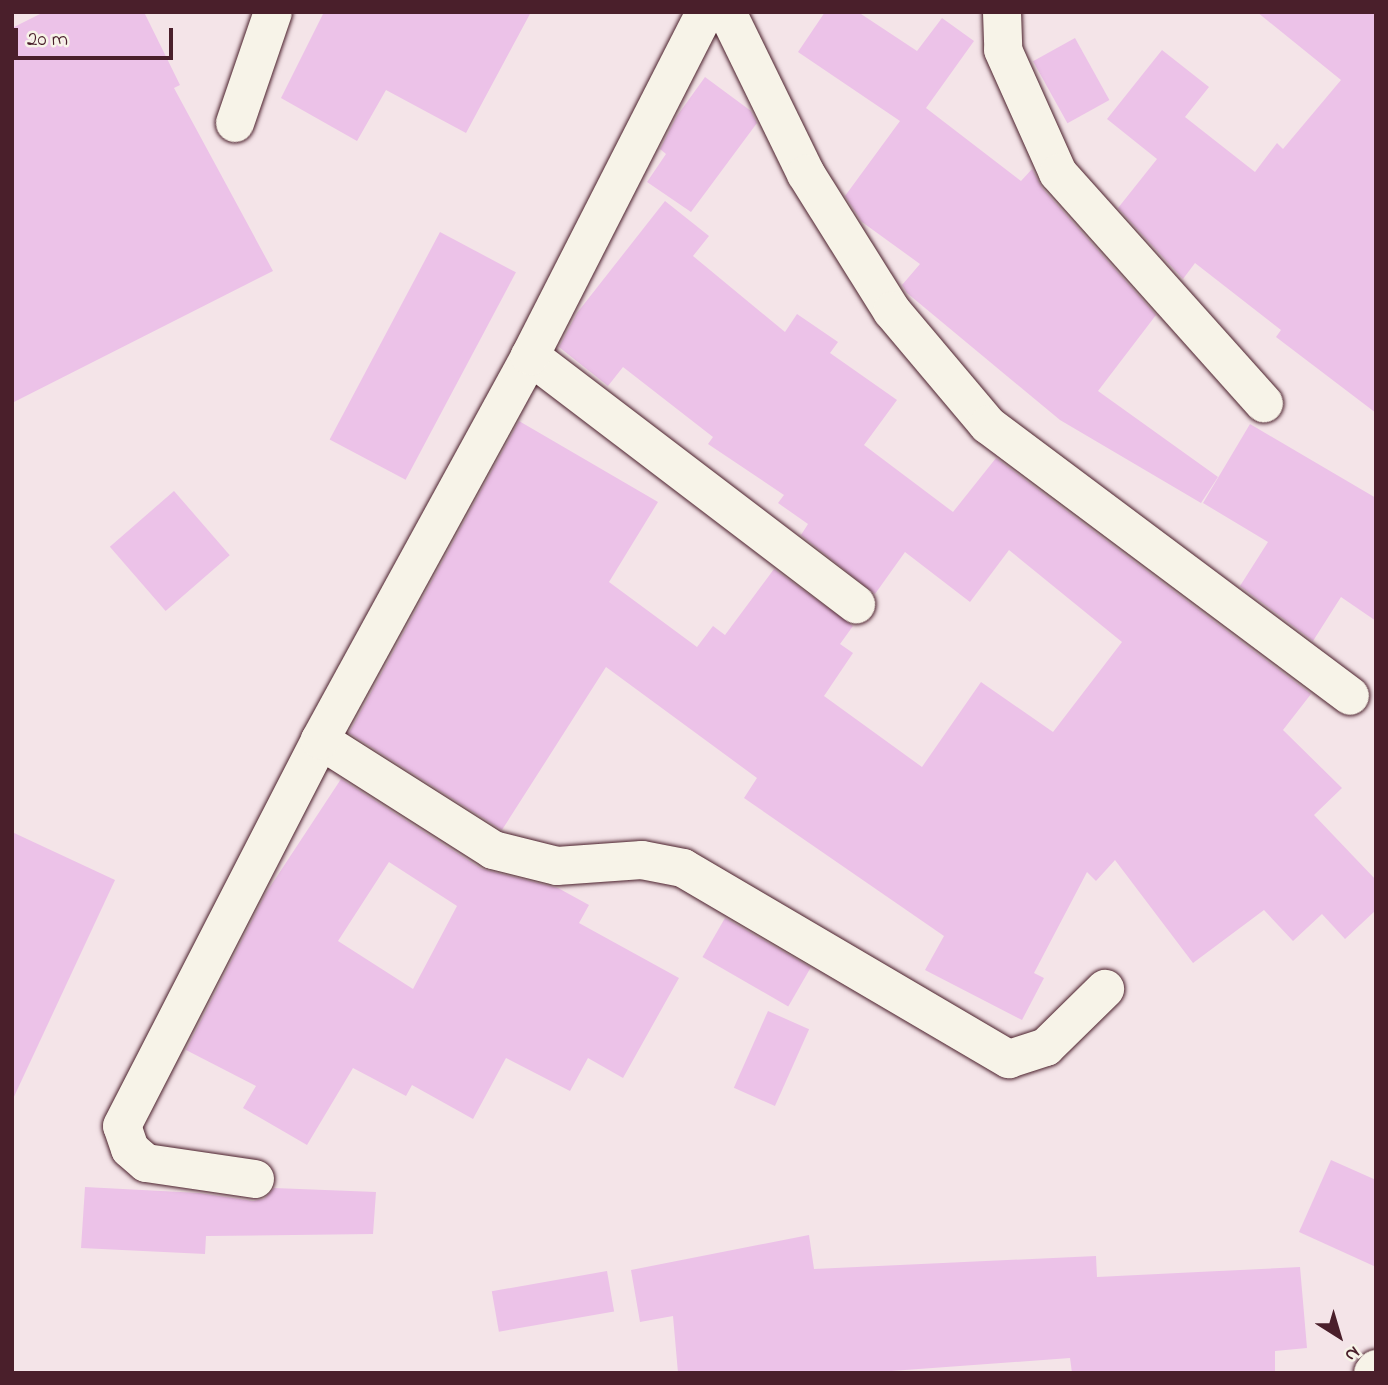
<!DOCTYPE html>
<style>
body{margin:0}
#map{position:relative;width:1388px;height:1385px;overflow:hidden;background:#f4e4e8;font-family:"Indie Flower",sans-serif}
div>[style]{position:absolute}
.building>*{inset:0;background:#ecc2e8;transform-origin:0 0}
.roads{filter:drop-shadow(0 0 2px #4a1f2b) drop-shadow(0 0 2px #4a1f2b)}
.minor>*{height:38px;margin:-19px;padding:0 19px;transform-origin:19px;border-radius:19px;background:#f7f3e8}
span{translate:-50% -50%;white-space:nowrap;text-align:center;line-height:1.15;-webkit-text-stroke:7px #f7f3e8;paint-order:stroke}
.frame{position:absolute;inset:0;border:14px solid #4a1f2b;pointer-events:none}
.north{position:absolute;left:1304px;top:1301px;width:70px;height:70px;-webkit-text-stroke:5px #f7f3e8;paint-order:stroke;rotate:143deg;font-size:19px;font-weight:700;line-height:28px;text-align:center;color:#4a1f2b}
.north::after{content:'';display:block;margin:auto;width:24px;height:32px;background:#4a1f2b;clip-path:polygon(50% 0,100% 100%,50% 72%,0 100%)}
.scale{position:absolute;left:14px;top:28px;width:159px;height:32px;box-sizing:border-box;border:4px solid #4a1f2b;border-top:0;padding-left:9px;font-size:21px;line-height:24px;white-space:nowrap;color:#4a1f2b;-webkit-text-stroke:5px #f7f3e8;paint-order:stroke}
</style>
<div id="map">
<div class="building">
<div style="clip-path:polygon(44px 12px,144px 12px,180px 85px,174px 88px,273px 271px,12px 403px,12px 28px)"></div>
<div style="clip-path:polygon(324px 12px,531px 12px,466px 133px,386px 90px,357px 141px,281px 98px)"></div>
<div style="clip-path:polygon(825px 12px,858px 12px,917px 51px,942px 18px,974px 41px,926px 108px,1021px 181px,1032px 169px,1042px 188px,1156px 315px,1098px 391px,1218px 477px,1201px 503px,1060px 420px,907px 293px,902px 285px,920px 264px,862px 222px,845px 196px,900px 121px,798px 52px)"></div>
<div style="clip-path:polygon(1257px 12px,1376px 12px,1376px 413px,1276px 337px,1281px 330px,1195px 263px,1183px 279px,1118px 208px,1157px 159px,1107px 119px,1162px 50px,1209px 87px,1185px 117px,1255px 172px,1277px 143px,1283px 149px,1341px 80px)"></div>
<div style="left:1075px;top:38px;width:71px;height:48px;rotate:61deg"></div>
<div style="clip-path:polygon(705px 77px,751px 111px,757px 123px,691px 212px,647px 182px,666px 154px,660px 149px,677px 116px)"></div>
<div style="clip-path:polygon(665px 201px,709px 236px,693px 256px,785px 332px,797px 314px,838px 342px,830px 353px,897px 400px,864px 445px,953px 512px,996px 458px,1311px 694px,1283px 730px,1342px 788px,1314px 815px,1376px 880px,1376px 910px,1345px 939px,1322px 914px,1293px 941px,1264px 910px,1193px 963px,1115px 860px,1096px 881px,1087px 872px,1034px 973px,1044px 978px,1022px 1020px,925px 970px,944px 936px,744px 798px,757px 778px,606px 667px,502px 830px,349px 733px,519px 421px,658px 502px,609px 582px,697px 647px,713px 626px,725px 635px,774px 569px,853px 626px,840px 644px,853px 653px,824px 696px,922px 767px,981px 682px,1053px 732px,1122px 642px,1009px 550px,970px 602px,905px 552px,875px 594px,801px 535px,808px 524px,778px 503px,784px 495px,708px 444px,713px 437px,623px 367px,608px 386px,559px 347px,577px 313px)"></div>
<div style="left:440px;top:232px;width:86px;height:235px;rotate:28deg"></div>
<div style="clip-path:polygon(1250px 424px,1376px 498px,1376px 621px,1341px 597px,1313px 641px,1240px 586px,1268px 542px,1203px 503px)"></div>
<div style="left:174px;top:491px;width:85px;height:85px;rotate:49deg"></div>
<div style="clip-path:polygon(evenodd,341px 779px,482px 869px,558px 888px,589px 905px,579px 923px,679px 978px,623px 1078px,588px 1058px,570px 1091px,506px 1058px,473px 1119px,412px 1085px,406px 1096px,353px 1068px,307px 1145px,243px 1108px,256px 1086px,186px 1050px,266px 893px,341px 779px,389px 862px,457px 906px,413px 989px,338px 941px,389px 862px)"></div>
<div style="clip-path:polygon(12px 832px,115px 880px,12px 1101px)"></div>
<div style="left:725px;top:918px;width:99px;height:45px;rotate:30deg"></div>
<div style="left:768px;top:1011px;width:45px;height:84px;rotate:24deg"></div>
<div style="clip-path:polygon(1331px 1160px,1376px 1180px,1376px 1267px,1299px 1232px)"></div>
<div style="clip-path:polygon(85px 1187px,199px 1193px,253px 1201px,264px 1199px,274px 1188px,376px 1192px,373px 1234px,206px 1236px,205px 1254px,81px 1248px)"></div>
<div style="clip-path:polygon(809px 1235px,814px 1269px,1096px 1256px,1097px 1277px,1300px 1267px,1307px 1348px,1275px 1351px,1275px 1373px,1072px 1373px,1070px 1358px,864px 1373px,678px 1373px,673px 1316px,640px 1322px,631px 1270px)"></div>
<div style="left:607px;top:1271px;width:41px;height:117px;rotate:80deg"></div>
</div>
<div class="roads">
<div class="minor">
<div style="left:727px;top:12px;width:180px;rotate:64deg"></div>
<div style="left:806px;top:174px;width:162px;rotate:57.9deg"></div>
<div style="left:892px;top:311px;width:149px;rotate:49.9deg"></div>
<div style="left:988px;top:425px;width:452px;rotate:36.8deg"></div>
<div style="left:1002px;top:12px;width:38px;rotate:88deg"></div>
<div style="left:1003px;top:50px;width:135px;rotate:65.9deg"></div>
<div style="left:1058px;top:173px;width:309px;rotate:48.2deg"></div>
<div style="left:235px;top:123px;width:117px;rotate:-71.1deg"></div>
<div style="left:530px;top:356px;width:410px;rotate:37.3deg"></div>
<div style="left:320px;top:740px;width:205px;rotate:32.4deg"></div>
<div style="left:493px;top:850px;width:66px;rotate:14deg"></div>
<div style="left:557px;top:866px;width:85px;rotate:-4deg"></div>
<div style="left:642px;top:860px;width:42px;rotate:11deg"></div>
<div style="left:683px;top:868px;width:378px;rotate:30.4deg"></div>
<div style="left:1009px;top:1059px;width:39px;rotate:-18deg"></div>
<div style="left:1046px;top:1047px;width:83px;rotate:-44.5deg"></div>
<div style="left:255px;top:1179px;width:110px;rotate:-171.6deg"></div>
<div style="left:146px;top:1163px;width:21px;rotate:-139deg"></div>
<div style="left:130px;top:1149px;width:24px;rotate:-109deg"></div>
<div style="left:122px;top:1126px;width:434px;rotate:-62.8deg"></div>
<div style="left:320px;top:740px;width:438px;rotate:-61.3deg"></div>
<div style="left:530px;top:356px;width:386px;rotate:-63deg"></div>
<div style="left:1373px;top:1373px;width:5px;rotate:-53deg"></div>
</div>
</div>
<div class="frame"></div>
<div class="north">N</div>
<div class="scale">20 m</div>
</div>
